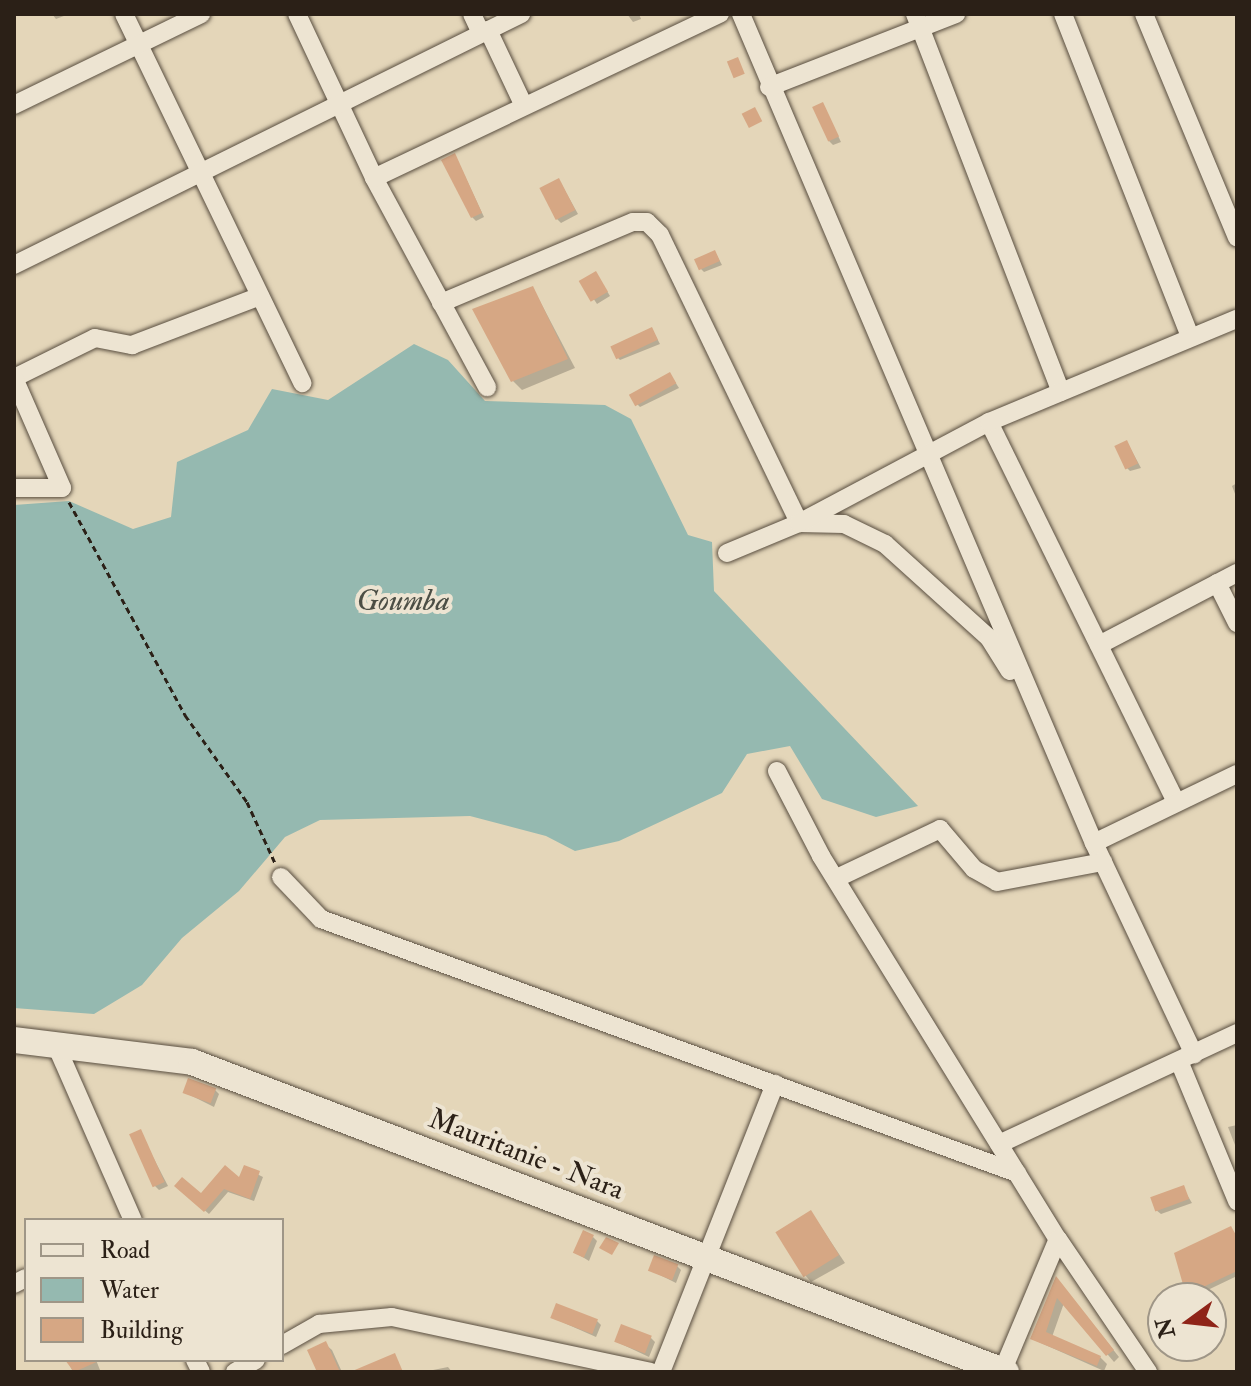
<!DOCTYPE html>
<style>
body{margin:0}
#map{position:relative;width:1251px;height:1386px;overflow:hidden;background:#e4d6b9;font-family:"IM FELL Double Pica",serif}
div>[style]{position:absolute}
.water>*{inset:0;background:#95b9b0}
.shadow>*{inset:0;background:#0003}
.building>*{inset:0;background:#d6a784;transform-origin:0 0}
.path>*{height:3px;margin-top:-1.5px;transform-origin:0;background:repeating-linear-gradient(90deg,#2b2017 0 6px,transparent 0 10px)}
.roads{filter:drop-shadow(0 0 2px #594e40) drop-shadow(0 0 2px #594e40)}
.street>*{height:18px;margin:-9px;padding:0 9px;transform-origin:9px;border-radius:9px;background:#ede4d2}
.secondary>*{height:26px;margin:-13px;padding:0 13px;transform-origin:13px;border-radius:13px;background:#ede4d2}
span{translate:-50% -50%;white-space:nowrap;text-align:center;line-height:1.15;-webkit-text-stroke:8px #ede4d2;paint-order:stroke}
.street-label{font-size:28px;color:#2b2017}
.water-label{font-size:30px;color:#4b4e45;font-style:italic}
.frame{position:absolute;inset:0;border:16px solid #2b2017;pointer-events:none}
.legend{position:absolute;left:24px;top:1218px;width:260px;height:144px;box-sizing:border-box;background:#ede4d2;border:2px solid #9f9687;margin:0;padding:10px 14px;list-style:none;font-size:24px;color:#2b2017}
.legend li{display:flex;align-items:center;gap:16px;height:40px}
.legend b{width:40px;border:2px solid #9f9687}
.north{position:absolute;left:1147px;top:1282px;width:80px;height:80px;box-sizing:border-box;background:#ede4d2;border:2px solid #9f9687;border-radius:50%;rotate:255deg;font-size:22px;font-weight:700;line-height:32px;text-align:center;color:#2b2017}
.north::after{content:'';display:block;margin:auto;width:28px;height:36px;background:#8f2418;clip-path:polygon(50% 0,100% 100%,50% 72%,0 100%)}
</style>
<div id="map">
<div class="water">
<div style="clip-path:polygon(414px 344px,448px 360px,485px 401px,605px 405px,631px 419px,688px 535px,712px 542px,714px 591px,918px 806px,876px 817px,822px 799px,790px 746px,747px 754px,722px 793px,619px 841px,575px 851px,546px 836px,470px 816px,320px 820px,285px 837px,239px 891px,182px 938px,142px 985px,94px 1014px,14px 1008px,14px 505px,69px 501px,133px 529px,171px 517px,177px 462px,248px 430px,272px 389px,328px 400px)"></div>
</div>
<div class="shadow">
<div style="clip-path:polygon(52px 14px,69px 14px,56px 19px)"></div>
<div style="clip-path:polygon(627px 14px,639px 14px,641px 19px,633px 22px)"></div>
<div style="clip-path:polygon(823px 105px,841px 142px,833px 145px,829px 141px)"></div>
<div style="clip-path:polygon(455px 155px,484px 217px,476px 221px,472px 217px)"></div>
<div style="clip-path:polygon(559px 180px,578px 214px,561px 223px,557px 219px)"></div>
<div style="clip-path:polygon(715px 252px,722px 265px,704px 272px,700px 268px)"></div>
<div style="clip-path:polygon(599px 278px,610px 296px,597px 304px,582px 281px)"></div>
<div style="clip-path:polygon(533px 288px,575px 368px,522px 390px,513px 381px)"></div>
<div style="clip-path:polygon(652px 329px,660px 344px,620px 360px,616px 356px)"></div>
<div style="clip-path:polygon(670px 374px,679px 388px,640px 407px,636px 403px)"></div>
<div style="clip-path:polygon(1127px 442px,1141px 468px,1130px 471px,1126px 467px)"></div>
<div style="clip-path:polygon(1237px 483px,1237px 499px,1232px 486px)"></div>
<div style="clip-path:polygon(215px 1090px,219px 1094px,214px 1107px,184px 1092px)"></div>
<div style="clip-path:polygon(1237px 1125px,1237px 1145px,1235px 1145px,1228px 1127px)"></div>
<div style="clip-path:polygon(140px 1132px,168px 1186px,159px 1190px,155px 1186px)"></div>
<div style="clip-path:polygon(245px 1168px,263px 1177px,254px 1201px,228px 1192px,209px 1214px,177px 1186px,201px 1196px,240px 1180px)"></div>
<div style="clip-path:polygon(1183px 1188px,1192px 1203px,1161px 1214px,1156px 1210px)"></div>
<div style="clip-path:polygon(811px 1212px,845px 1263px,811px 1282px,805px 1275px)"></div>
<div style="clip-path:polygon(1231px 1228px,1237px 1237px,1237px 1276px,1191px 1298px,1177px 1254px)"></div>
<div style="clip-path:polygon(593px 1237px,597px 1241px,589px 1261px,576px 1253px)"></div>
<div style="clip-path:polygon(677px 1266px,681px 1270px,676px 1283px,650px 1270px)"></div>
<div style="clip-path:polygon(1062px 1285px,1119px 1357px,1114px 1362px,1064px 1303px,1052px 1337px,1100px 1357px,1107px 1364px,1104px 1371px,1032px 1339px)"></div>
<div style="clip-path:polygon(553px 1318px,597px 1321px,601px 1325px,596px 1337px)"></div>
<div style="clip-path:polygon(651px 1338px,655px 1342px,649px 1357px,617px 1342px)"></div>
<div style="clip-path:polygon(325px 1344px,332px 1350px,342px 1372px,319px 1372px)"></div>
<div style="clip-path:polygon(67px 1360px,96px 1360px,100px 1370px,73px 1372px)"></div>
<div style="clip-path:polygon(448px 1367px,452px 1372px,433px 1372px,433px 1370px)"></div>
</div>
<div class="building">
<div style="left:738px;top:57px;width:18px;height:12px;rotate:68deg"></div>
<div style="left:823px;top:102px;width:38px;height:12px;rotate:65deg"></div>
<div style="left:755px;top:107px;width:16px;height:15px;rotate:63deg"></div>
<div style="clip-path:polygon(455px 153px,482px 213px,471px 218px,441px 160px)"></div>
<div style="left:559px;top:178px;width:36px;height:22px;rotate:63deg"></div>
<div style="left:715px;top:250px;width:12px;height:23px;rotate:66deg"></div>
<div style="left:596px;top:271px;width:24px;height:20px;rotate:60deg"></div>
<div style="clip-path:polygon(533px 286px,568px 359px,511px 382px,472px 309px)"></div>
<div style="left:652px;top:327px;width:14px;height:46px;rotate:65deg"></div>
<div style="left:670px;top:372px;width:13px;height:47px;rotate:61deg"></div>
<div style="left:1127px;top:440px;width:26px;height:14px;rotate:65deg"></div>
<div style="left:188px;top:1078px;width:30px;height:16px;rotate:20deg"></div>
<div style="left:141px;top:1129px;width:58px;height:13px;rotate:66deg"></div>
<div style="clip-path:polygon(225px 1165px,239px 1177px,244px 1165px,260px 1171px,250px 1199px,224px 1189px,204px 1212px,174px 1186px,182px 1177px,201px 1193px)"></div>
<div style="left:1184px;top:1185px;width:15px;height:36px;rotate:70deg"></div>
<div style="left:811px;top:1210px;width:53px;height:42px;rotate:58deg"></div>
<div style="clip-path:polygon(1231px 1226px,1237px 1237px,1237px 1271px,1186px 1295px,1174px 1253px)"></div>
<div style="left:583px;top:1230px;width:12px;height:25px;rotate:24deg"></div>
<div style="clip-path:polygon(606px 1237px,619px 1243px,612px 1255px,599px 1248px)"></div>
<div style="left:654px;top:1255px;width:26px;height:17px;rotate:21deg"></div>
<div style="clip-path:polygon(1056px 1276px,1114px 1350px,1106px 1356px,1057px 1298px,1046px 1332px,1101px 1356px,1097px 1366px,1030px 1339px)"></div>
<div style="left:556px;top:1303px;width:45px;height:16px;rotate:21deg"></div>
<div style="left:621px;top:1324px;width:33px;height:19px;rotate:21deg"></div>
<div style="clip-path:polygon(326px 1341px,340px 1372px,317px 1372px,307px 1350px)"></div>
<div style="clip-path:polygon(395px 1353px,403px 1372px,350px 1372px)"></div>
<div style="clip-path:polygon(65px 1360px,101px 1360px,74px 1372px)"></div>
</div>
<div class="path">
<div style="left:69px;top:502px;width:243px;rotate:61.4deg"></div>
<div style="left:185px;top:715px;width:107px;rotate:54.5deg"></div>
<div style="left:247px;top:802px;width:67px;rotate:65.3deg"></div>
</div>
<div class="roads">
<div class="street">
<div style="left:124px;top:14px;width:410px;rotate:64.2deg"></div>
<div style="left:297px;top:14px;width:181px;rotate:64.8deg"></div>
<div style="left:374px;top:178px;width:238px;rotate:61.6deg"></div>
<div style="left:472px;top:14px;width:21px;rotate:65deg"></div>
<div style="left:741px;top:14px;width:901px;rotate:66.94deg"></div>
<div style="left:1094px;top:843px;width:234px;rotate:64.7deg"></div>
<div style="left:915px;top:14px;width:405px;rotate:68.9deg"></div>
<div style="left:1063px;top:14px;width:347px;rotate:68.5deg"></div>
<div style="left:1144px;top:14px;width:242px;rotate:67.4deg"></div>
<div style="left:488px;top:30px;width:84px;rotate:64.7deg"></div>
<div style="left:769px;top:87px;width:201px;rotate:-21.3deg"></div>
<div style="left:14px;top:105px;width:208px;rotate:-25.9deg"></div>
<div style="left:374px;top:178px;width:383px;rotate:-25.4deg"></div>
<div style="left:14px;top:265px;width:566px;rotate:-26.34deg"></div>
<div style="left:441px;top:303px;width:208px;rotate:-22.9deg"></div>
<div style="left:633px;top:222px;width:14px"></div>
<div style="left:647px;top:222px;width:18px;rotate:45deg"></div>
<div style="left:660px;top:235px;width:320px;rotate:64.2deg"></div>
<div style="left:799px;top:523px;width:45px;rotate:1.3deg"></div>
<div style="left:844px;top:524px;width:46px;rotate:26deg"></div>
<div style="left:885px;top:544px;width:140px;rotate:42.1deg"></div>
<div style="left:989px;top:638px;width:39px;rotate:58deg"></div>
<div style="left:14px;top:378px;width:90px;rotate:-26.3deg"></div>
<div style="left:95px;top:338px;width:38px;rotate:11deg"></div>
<div style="left:132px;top:345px;width:137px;rotate:-20.9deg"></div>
<div style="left:14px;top:378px;width:120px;rotate:66.4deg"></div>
<div style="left:62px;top:488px;width:48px;rotate:180deg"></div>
<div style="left:989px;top:422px;width:424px;rotate:63.8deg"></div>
<div style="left:727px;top:553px;width:78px;rotate:-22.6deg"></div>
<div style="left:799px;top:523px;width:215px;rotate:-28deg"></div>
<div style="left:989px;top:422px;width:269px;rotate:-22.6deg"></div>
<div style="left:1217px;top:583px;width:45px;rotate:63.4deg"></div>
<div style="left:1099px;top:645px;width:156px;rotate:-27.6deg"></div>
<div style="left:777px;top:771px;width:96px;rotate:62.6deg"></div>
<div style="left:821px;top:856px;width:450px;rotate:58.3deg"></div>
<div style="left:1058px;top:1239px;width:161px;rotate:55.9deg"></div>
<div style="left:1094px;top:843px;width:159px;rotate:-25.8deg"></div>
<div style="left:281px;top:877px;width:58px;rotate:46.4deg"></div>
<div style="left:321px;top:919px;width:741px;rotate:20.05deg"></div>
<div style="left:837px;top:878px;width:114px;rotate:-25.4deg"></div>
<div style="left:940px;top:829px;width:52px;rotate:49.6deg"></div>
<div style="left:974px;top:869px;width:26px;rotate:29deg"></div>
<div style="left:997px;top:882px;width:108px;rotate:-10.7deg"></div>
<div style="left:56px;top:1045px;width:191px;rotate:66.3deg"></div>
<div style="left:1179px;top:1061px;width:152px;rotate:67.5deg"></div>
<div style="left:999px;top:1144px;width:263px;rotate:-25deg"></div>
<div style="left:14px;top:1284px;width:13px;rotate:-27deg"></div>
<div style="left:282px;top:1345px;width:43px;rotate:-29.6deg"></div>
<div style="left:319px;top:1324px;width:73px;rotate:-5.5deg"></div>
<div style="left:392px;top:1317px;width:264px;rotate:12deg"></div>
<div style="left:195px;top:1360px;width:13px;rotate:63deg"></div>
<div style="left:235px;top:1372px;width:24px;rotate:-30deg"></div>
<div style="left:661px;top:1372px;width:310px;rotate:-68.4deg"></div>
<div style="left:1002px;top:1372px;width:144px;rotate:-67.2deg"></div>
</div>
<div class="secondary">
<div style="left:14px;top:1040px;width:179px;rotate:7deg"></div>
<div style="left:192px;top:1062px;width:871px;rotate:20.85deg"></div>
</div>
</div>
<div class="street-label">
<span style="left:526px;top:1155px;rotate:21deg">Mauritanie - Nara</span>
</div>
<div class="water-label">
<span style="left:403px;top:601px">Goumba</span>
</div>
<div class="frame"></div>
<ul class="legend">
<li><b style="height:10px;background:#ede4d2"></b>Road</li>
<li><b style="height:22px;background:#95b9b0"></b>Water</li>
<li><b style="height:22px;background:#d6a784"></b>Building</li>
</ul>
<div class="north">N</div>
</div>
